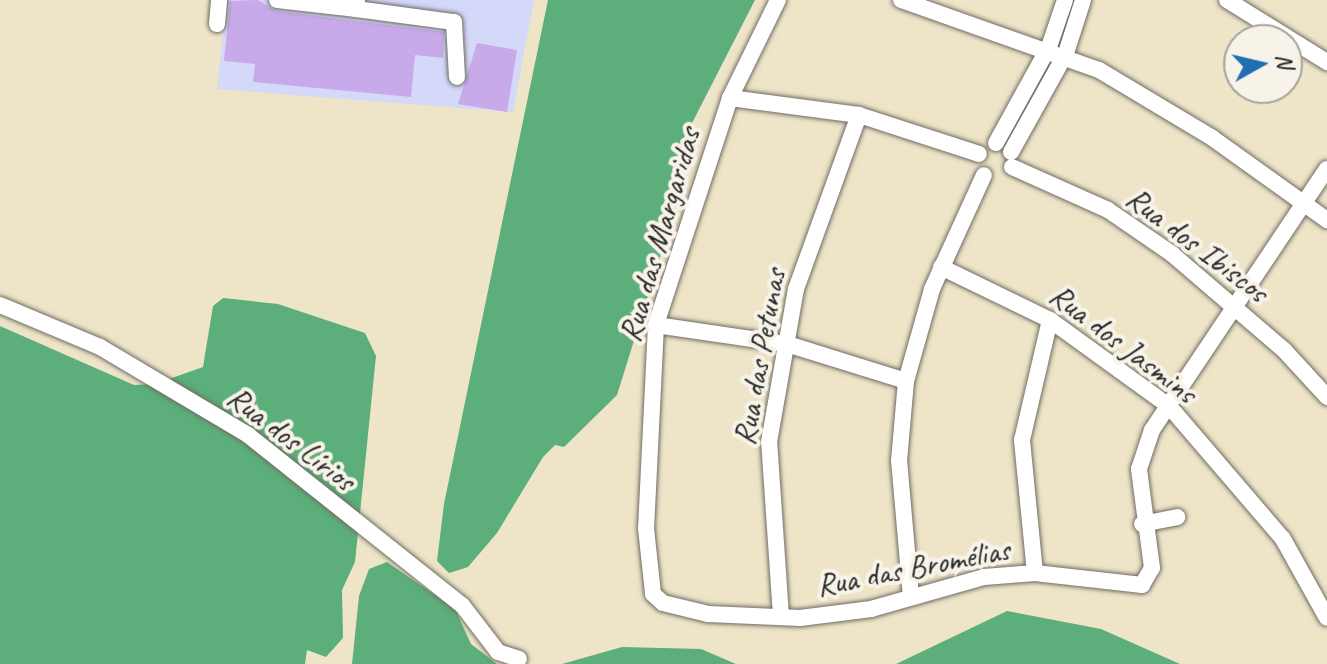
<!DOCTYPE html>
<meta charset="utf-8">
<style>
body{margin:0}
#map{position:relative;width:1327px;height:664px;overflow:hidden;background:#eee4c8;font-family:Caveat,sans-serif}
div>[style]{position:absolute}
.built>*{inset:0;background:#d4d8f9}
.forest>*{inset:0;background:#5cae7a}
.building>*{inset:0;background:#c8aaeb}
.roads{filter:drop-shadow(0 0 2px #6f6c62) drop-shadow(0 0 2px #6f6c62)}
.minor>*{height:16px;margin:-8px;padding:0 8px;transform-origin:8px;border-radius:8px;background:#fff}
span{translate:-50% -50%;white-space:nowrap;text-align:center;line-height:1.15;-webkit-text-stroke:8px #f7f3e8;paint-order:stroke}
.street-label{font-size:32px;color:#2b2b2b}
.north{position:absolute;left:1223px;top:24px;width:80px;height:80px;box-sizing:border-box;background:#f7f3e8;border:2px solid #a5a39c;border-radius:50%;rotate:82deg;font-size:22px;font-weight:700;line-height:32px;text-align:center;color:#2b2b2b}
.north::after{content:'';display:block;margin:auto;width:28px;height:36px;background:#1f6fb2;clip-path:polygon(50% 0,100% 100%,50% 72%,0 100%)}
</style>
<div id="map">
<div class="built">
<div style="clip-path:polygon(227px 0,534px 0,513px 112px,217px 89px)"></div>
</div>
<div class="forest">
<div style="clip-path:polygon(548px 0,755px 0,690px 127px,681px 190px,617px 395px,564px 447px,555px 445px,543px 457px,497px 533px,468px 567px,449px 573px,437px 561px,444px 504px)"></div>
<div style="clip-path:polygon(223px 298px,278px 304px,365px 333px,376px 356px,355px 562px,342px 590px,343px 638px,326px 657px,307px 650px,305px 664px,0 664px,0 326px,134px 385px,155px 384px,203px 367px,213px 306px)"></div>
<div style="clip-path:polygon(387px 562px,455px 609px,471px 644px,497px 664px,352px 664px,359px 596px,369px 569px)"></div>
<div style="clip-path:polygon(1007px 611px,1101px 629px,1180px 664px,820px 664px,896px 664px)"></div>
<div style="clip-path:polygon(622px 647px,701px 649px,736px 664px,562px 664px)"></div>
</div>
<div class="building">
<div style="clip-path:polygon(258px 0,276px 11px,444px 32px,443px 58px,415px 55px,411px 97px,253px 82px,255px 64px,224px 61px,230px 1px)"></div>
<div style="clip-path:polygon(477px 43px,517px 50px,507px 112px,458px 104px)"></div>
</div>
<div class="roads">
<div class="minor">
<div style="left:277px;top:0;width:80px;rotate:6.5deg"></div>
<div style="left:357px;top:0;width:9px;rotate:96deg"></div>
<div style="left:356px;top:9px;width:99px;rotate:7.6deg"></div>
<div style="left:454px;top:22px;width:55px;rotate:86.9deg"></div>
<div style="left:778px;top:0;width:109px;rotate:116.1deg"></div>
<div style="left:730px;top:98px;width:239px;rotate:108.1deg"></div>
<div style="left:656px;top:325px;width:203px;rotate:92.8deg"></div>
<div style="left:646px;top:528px;width:66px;rotate:83.9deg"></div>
<div style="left:653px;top:594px;width:13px;rotate:42deg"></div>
<div style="left:663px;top:603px;width:46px;rotate:13.7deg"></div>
<div style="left:708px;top:614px;width:92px;rotate:2.5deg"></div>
<div style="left:800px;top:618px;width:72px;rotate:-7.2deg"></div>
<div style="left:871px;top:609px;width:117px;rotate:-15.8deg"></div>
<div style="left:984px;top:577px;width:51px;rotate:-4.5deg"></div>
<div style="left:1035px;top:573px;width:108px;rotate:6.4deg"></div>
<div style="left:1142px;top:585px;width:20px;rotate:-60deg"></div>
<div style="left:1152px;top:568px;width:100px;rotate:-97.5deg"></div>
<div style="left:1139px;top:469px;width:41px;rotate:-71.6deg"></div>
<div style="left:1152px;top:430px;width:314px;rotate:-56.2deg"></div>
<div style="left:901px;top:0;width:210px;rotate:19.5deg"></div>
<div style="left:1099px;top:70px;width:131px;rotate:30.9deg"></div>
<div style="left:1211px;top:137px;width:143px;rotate:35.6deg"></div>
<div style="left:1227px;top:0;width:118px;rotate:31.8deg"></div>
<div style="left:217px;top:24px;width:24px;rotate:-85deg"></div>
<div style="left:730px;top:98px;width:130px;rotate:7.5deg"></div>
<div style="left:859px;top:115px;width:126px;rotate:18deg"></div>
<div style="left:996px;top:143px;width:110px;rotate:-61.1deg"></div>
<div style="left:1049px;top:47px;width:50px;rotate:-71.2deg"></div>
<div style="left:1011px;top:152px;width:113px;rotate:-60.9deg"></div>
<div style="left:1066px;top:53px;width:56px;rotate:-72.2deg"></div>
<div style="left:1012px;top:167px;width:105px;rotate:24.1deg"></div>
<div style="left:1108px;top:210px;width:78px;rotate:34.5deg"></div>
<div style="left:1172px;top:254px;width:148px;rotate:40.6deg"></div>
<div style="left:1284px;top:350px;width:64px;rotate:47.5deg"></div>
<div style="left:941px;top:267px;width:121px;rotate:25.9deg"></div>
<div style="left:1050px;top:320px;width:147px;rotate:35.9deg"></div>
<div style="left:1169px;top:406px;width:175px;rotate:49.4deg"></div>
<div style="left:1283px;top:539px;width:90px;rotate:60.9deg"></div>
<div style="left:0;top:305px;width:108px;rotate:22.8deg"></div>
<div style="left:100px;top:347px;width:172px;rotate:30.7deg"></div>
<div style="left:248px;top:435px;width:273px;rotate:38.5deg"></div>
<div style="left:462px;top:605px;width:59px;rotate:52.5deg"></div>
<div style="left:498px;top:652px;width:22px;rotate:18deg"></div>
<div style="left:656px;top:325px;width:132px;rotate:8.3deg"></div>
<div style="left:787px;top:344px;width:125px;rotate:17.3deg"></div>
<div style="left:1142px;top:524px;width:36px;rotate:-11deg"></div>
<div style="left:1035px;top:573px;width:134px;rotate:-95.6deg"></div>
<div style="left:1022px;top:440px;width:123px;rotate:-76.9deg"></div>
<div style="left:911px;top:597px;width:137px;rotate:-95deg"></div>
<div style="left:899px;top:461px;width:80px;rotate:-85deg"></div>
<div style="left:906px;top:381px;width:96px;rotate:-74.2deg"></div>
<div style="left:932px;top:289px;width:125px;rotate:-65.5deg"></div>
<div style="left:781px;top:616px;width:174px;rotate:-93.9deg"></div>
<div style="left:769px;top:442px;width:155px;rotate:-80deg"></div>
<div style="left:796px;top:289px;width:185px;rotate:-70.1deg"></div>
</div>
</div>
<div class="street-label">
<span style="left:660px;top:235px;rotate:-74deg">Rua das Margaridas</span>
<span style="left:1197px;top:245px;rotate:37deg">Rua dos Ibiscos</span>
<span style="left:1123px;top:344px;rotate:37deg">Rua dos Jasmins</span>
<span style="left:760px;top:357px;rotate:-80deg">Rua das Petunas</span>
<span style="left:291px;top:439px;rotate:37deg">Rua dos Lírios</span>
<span style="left:913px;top:568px;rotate:-11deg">Rua das Bromélias</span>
</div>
<div class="north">N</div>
</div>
